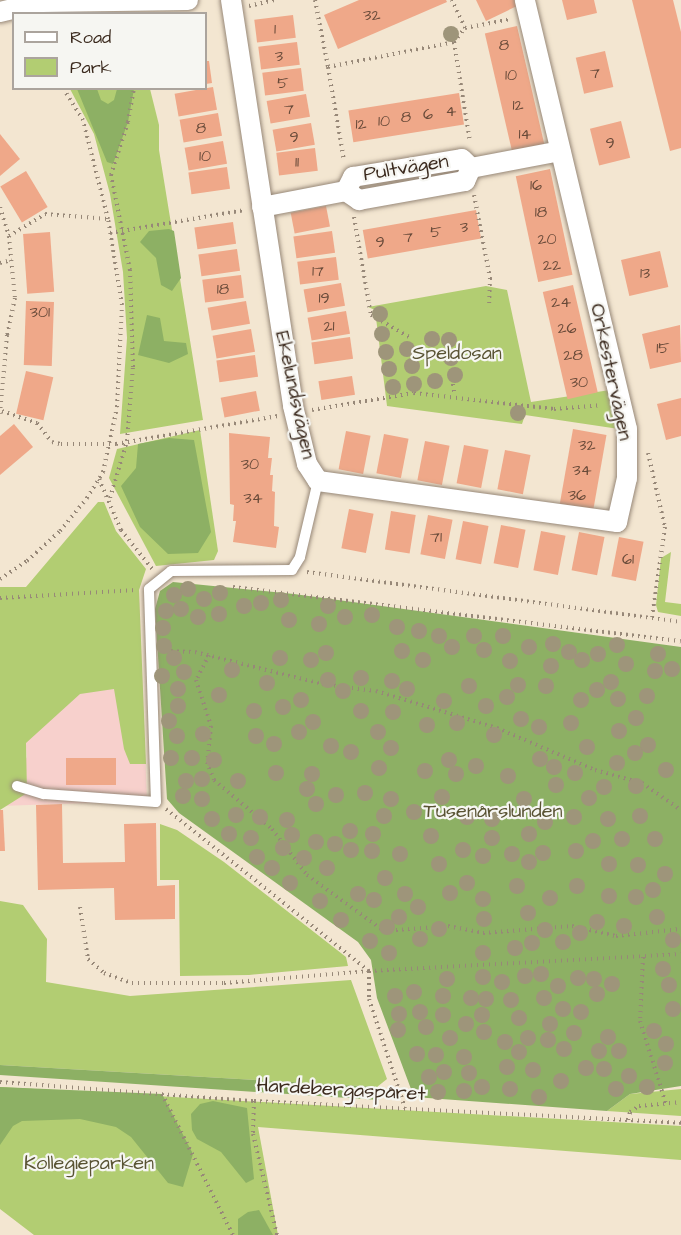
<!DOCTYPE html>
<meta charset="utf-8">
<style>
body{margin:0}
#map{position:relative;width:681px;height:1235px;overflow:hidden;background:#f3e6d1;font-family:"Architects Daughter",sans-serif}
div>[style]{position:absolute}
.built>*{inset:0;background:#f7d0cc}
.green>*{inset:0;background:#b2cd72}
.forest>*{inset:0;background:#8db064}
.building>*{inset:0;background:#efa889;transform-origin:0 0}
.path>*{height:4px;margin-top:-2px;transform-origin:0;background:repeating-linear-gradient(90deg,#978878 0 1.5px,transparent 0 6px)}
.roads{filter:drop-shadow(0 0 2px #978878) drop-shadow(0 0 2px #978878)}
.service>*{height:10px;margin:-5px;padding:0 5px;transform-origin:5px;border-radius:5px;background:#fff}
.minor>*{height:20px;margin:-10px;padding:0 10px;transform-origin:10px;border-radius:10px;background:#fff}
.trees>*{width:16px;height:16px;margin:-8px;border-radius:50%;background:#9e957a}
span{translate:-50% -50%;white-space:nowrap;text-align:center;line-height:1.15;-webkit-text-stroke:4.5px #f6f6f2;paint-order:stroke}
.number-label{font-size:16px;color:#684a39}
.number-label span{-webkit-text-stroke-width:0}
.street-label{font-size:20px;color:#3b2a1e}
.park-label{font-size:20px;color:#595333}
.legend{position:absolute;left:12px;top:12px;width:195px;height:78px;box-sizing:border-box;background:#f6f6f2;border:2px solid #aba49d;margin:0;padding:8px 10px;list-style:none;font-size:18px;color:#3b2a1e}
.legend li{display:flex;align-items:center;gap:12px;height:30px}
.legend b{width:30px;border:2px solid #aba49d}
</style>
<div id="map">
<div class="built">
<div style="clip-path:polygon(139px 590px,147px 801px,0 806px,27px 757px,13px 599px)"></div>
</div>
<div class="green">
<div style="clip-path:polygon(70px 89px,150px 89px,159px 125px,159px 150px,203px 420px,120px 434px,127px 338px,123px 272px,110px 194px,94px 134px)"></div>
<div style="clip-path:polygon(486px 286px,507px 290px,531px 402px,610px 390px,619px 429px,525px 415px,522px 424px,387px 406px,375px 310px,368px 307px)"></div>
<div style="clip-path:polygon(200px 430px,218px 551px,214px 560px,156px 566px,109px 478px,117px 449px)"></div>
<div style="clip-path:polygon(98px 502px,104px 502px,116px 531px,146px 569px,139px 590px,146px 764px,130px 764px,124px 749px,114px 689px,80px 694px,26px 743px,27px 793px,0 810px,0 587px,26px 587px)"></div>
<div style="clip-path:polygon(671px 552px,665px 602px,681px 604px,681px 616px,658px 612px,656px 605px,661px 558px)"></div>
<div style="clip-path:polygon(160px 824px,177px 830px,224px 862px,346px 957px,348px 966px,249px 975px,180px 976px,179px 880px,160px 880px)"></div>
<div style="clip-path:polygon(0 901px,23px 905px,47px 939px,46px 982px,130px 996px,351px 980px,387px 1079px,377px 1087px,0 1065px)"></div>
<div style="clip-path:polygon(0 1087px,681px 1126px,681px 1160px,258px 1127px,278px 1235px,34px 1235px,0 1209px)"></div>
<div style="clip-path:polygon(681px 1089px,681px 1116px,607px 1111px,630px 1094px)"></div>
</div>
<div class="forest">
<div style="clip-path:polygon(77px 89px,97px 89px,101px 100px,108px 104px,114px 100px,117px 89px,134px 89px,128px 122px,113px 164px,107px 162px)"></div>
<div style="clip-path:polygon(169px 229px,174px 231px,181px 278px,172px 291px,161px 285px,156px 258px,140px 242px,149px 231px)"></div>
<div style="clip-path:polygon(147px 315px,160px 318px,164px 341px,186px 343px,188px 354px,169px 363px,138px 355px)"></div>
<div style="clip-path:polygon(169px 438px,194px 440px,211px 532px,198px 553px,168px 554px,140px 527px,121px 486px,136px 468px,138px 444px)"></div>
<div style="clip-path:polygon(173px 582px,294px 594px,681px 647px,681px 1086px,630px 1094px,607px 1111px,414px 1097px,377px 998px,371px 960px,358px 942px,179px 813px,167px 799px,155px 609px,160px 591px)"></div>
<div style="clip-path:polygon(0 1065px,377px 1087px,379px 1100px,0 1075px)"></div>
<div style="clip-path:polygon(0 1087px,162px 1094px,193px 1154px,183px 1187px,168px 1183px,131px 1137px,116px 1127px,80px 1119px,22px 1121px,13px 1126px,0 1145px)"></div>
<div style="clip-path:polygon(213px 1101px,247px 1108px,254px 1179px,246px 1183px,221px 1152px,197px 1139px,192px 1130px,191px 1114px,200px 1104px)"></div>
<div style="clip-path:polygon(259px 1210px,273px 1235px,238px 1235px,238px 1219px,248px 1212px)"></div>
</div>
<div class="building">
<div style="clip-path:polygon(359px 0,446px 0,447px 2px,338px 49px,324px 15px)"></div>
<div style="clip-path:polygon(476px 0,514px 0,517px 6px,486px 21px)"></div>
<div style="clip-path:polygon(562px 0,594px 0,597px 13px,567px 20px)"></div>
<div style="clip-path:polygon(632px 0,673px 0,681px 32px,681px 148px,670px 151px)"></div>
<div style="left:293px;top:15px;width:23px;height:39px;rotate:83deg"></div>
<div style="left:517px;top:26px;width:123px;height:33px;rotate:77deg"></div>
<div style="left:297px;top:42px;width:23px;height:39px;rotate:83deg"></div>
<div style="left:605px;top:51px;width:37px;height:30px;rotate:77deg"></div>
<div style="clip-path:polygon(206px 61px,209px 61px,212px 83px,206px 84px)"></div>
<div style="left:301px;top:68px;width:23px;height:39px;rotate:83deg"></div>
<div style="left:213px;top:87px;width:23px;height:39px;rotate:80deg"></div>
<div style="left:459px;top:93px;width:32px;height:112px;rotate:81deg"></div>
<div style="left:306px;top:94px;width:23px;height:40px;rotate:80deg"></div>
<div style="left:218px;top:113px;width:23px;height:39px;rotate:80deg"></div>
<div style="left:621px;top:121px;width:38px;height:32px;rotate:76deg"></div>
<div style="left:311px;top:123px;width:22px;height:39px;rotate:80deg"></div>
<div style="clip-path:polygon(0 134px,20px 159px,0 176px)"></div>
<div style="left:223px;top:141px;width:23px;height:39px;rotate:80deg"></div>
<div style="left:315px;top:148px;width:23px;height:39px;rotate:83deg"></div>
<div style="left:227px;top:167px;width:22px;height:39px;rotate:82deg"></div>
<div style="left:550px;top:169px;width:108px;height:35px;rotate:78deg"></div>
<div style="left:26px;top:171px;width:42px;height:30px;rotate:59deg"></div>
<div style="left:326px;top:206px;width:21px;height:36px;rotate:79deg"></div>
<div style="left:476px;top:210px;width:29px;height:115px;rotate:80deg"></div>
<div style="left:233px;top:222px;width:22px;height:39px;rotate:82deg"></div>
<div style="left:332px;top:231px;width:22px;height:39px;rotate:82deg"></div>
<div style="left:50px;top:232px;width:60px;height:27px;rotate:86deg"></div>
<div style="left:237px;top:249px;width:22px;height:39px;rotate:82deg"></div>
<div style="left:660px;top:251px;width:37px;height:40px;rotate:77deg"></div>
<div style="left:336px;top:257px;width:23px;height:39px;rotate:83deg"></div>
<div style="left:241px;top:275px;width:23px;height:39px;rotate:83deg"></div>
<div style="left:341px;top:283px;width:23px;height:38px;rotate:80deg"></div>
<div style="left:573px;top:285px;width:110px;height:31px;rotate:77deg"></div>
<div style="left:26px;top:301px;width:28px;height:64px;rotate:2deg"></div>
<div style="left:246px;top:301px;width:23px;height:39px;rotate:80deg"></div>
<div style="left:346px;top:311px;width:23px;height:39px;rotate:80deg"></div>
<div style="clip-path:polygon(680px 325px,681px 362px,650px 369px,642px 334px)"></div>
<div style="left:251px;top:329px;width:23px;height:39px;rotate:80deg"></div>
<div style="left:350px;top:337px;width:22px;height:39px;rotate:82deg"></div>
<div style="left:255px;top:355px;width:22px;height:39px;rotate:82deg"></div>
<div style="left:26px;top:371px;width:28px;height:44px;rotate:13deg"></div>
<div style="left:352px;top:376px;width:19px;height:34px;rotate:81deg"></div>
<div style="left:256px;top:391px;width:20px;height:36px;rotate:79deg"></div>
<div style="clip-path:polygon(681px 398px,681px 436px,666px 440px,657px 404px)"></div>
<div style="clip-path:polygon(14px 424px,33px 447px,0 475px,0 436px)"></div>
<div style="left:573px;top:429px;width:34px;height:76px;rotate:10deg"></div>
<div style="left:346px;top:431px;width:25px;height:39px;rotate:11deg"></div>
<div style="clip-path:polygon(229px 433px,270px 437px,268px 458px,272px 458px,270px 475px,273px 475px,272px 491px,275px 492px,274px 526px,279px 527px,276px 548px,233px 542px,236px 521px,233px 521px,234px 505px,230px 504px)"></div>
<div style="left:384px;top:434px;width:25px;height:40px;rotate:11deg"></div>
<div style="left:425px;top:441px;width:25px;height:40px;rotate:11deg"></div>
<div style="left:464px;top:445px;width:25px;height:39px;rotate:11deg"></div>
<div style="left:505px;top:450px;width:26px;height:40px;rotate:11deg"></div>
<div style="left:349px;top:509px;width:25px;height:40px;rotate:11deg"></div>
<div style="left:391px;top:511px;width:25px;height:39px;rotate:9deg"></div>
<div style="left:428px;top:515px;width:25px;height:40px;rotate:11deg"></div>
<div style="left:463px;top:521px;width:26px;height:39px;rotate:11deg"></div>
<div style="left:501px;top:525px;width:25px;height:39px;rotate:11deg"></div>
<div style="left:541px;top:531px;width:25px;height:40px;rotate:11deg"></div>
<div style="left:579px;top:532px;width:26px;height:39px;rotate:11deg"></div>
<div style="left:619px;top:537px;width:25px;height:40px;rotate:11deg"></div>
<div style="left:116px;top:758px;width:27px;height:50px;rotate:90deg"></div>
<div style="clip-path:polygon(62px 804px,63px 863px,125px 862px,124px 824px,156px 823px,157px 886px,175px 885px,175px 919px,115px 920px,114px 888px,38px 890px,36px 805px)"></div>
<div style="clip-path:polygon(0 810px,3px 810px,5px 851px,0 851px)"></div>
</div>
<div class="path">
<div style="left:315px;top:0;width:68px;rotate:79deg"></div>
<div style="left:328px;top:67px;width:128px;rotate:-11.2deg"></div>
<div style="left:454px;top:42px;width:18px;rotate:-52deg"></div>
<div style="left:465px;top:28px;width:31px;rotate:-115deg"></div>
<div style="left:249px;top:6px;width:26px;rotate:-13deg"></div>
<div style="left:465px;top:28px;width:47px;rotate:-11.1deg"></div>
<div style="left:454px;top:42px;width:101px;rotate:80.9deg"></div>
<div style="left:328px;top:67px;width:95px;rotate:80.3deg"></div>
<div style="left:474px;top:195px;width:85px;rotate:79.1deg"></div>
<div style="left:490px;top:278px;width:25px;rotate:92deg"></div>
<div style="left:0;top:207px;width:30px;rotate:73deg"></div>
<div style="left:9px;top:236px;width:62px;rotate:84.5deg"></div>
<div style="left:15px;top:298px;width:38px;rotate:102deg"></div>
<div style="left:7px;top:335px;width:79px;rotate:95.1deg"></div>
<div style="left:354px;top:217px;width:99px;rotate:80.2deg"></div>
<div style="left:371px;top:315px;width:46px;rotate:29.9deg"></div>
<div style="left:110px;top:233px;width:137px;rotate:-9.7deg"></div>
<div style="left:9px;top:236px;width:42px;rotate:-31.4deg"></div>
<div style="left:45px;top:214px;width:63px;rotate:4.5deg"></div>
<div style="left:0;top:263px;width:12px;rotate:-14deg"></div>
<div style="left:452px;top:378px;width:18px;rotate:81deg"></div>
<div style="left:312px;top:410px;width:103px;rotate:-9.5deg"></div>
<div style="left:414px;top:393px;width:141px;rotate:6.5deg"></div>
<div style="left:554px;top:409px;width:48px;rotate:-4.8deg"></div>
<div style="left:2px;top:411px;width:37px;rotate:19deg"></div>
<div style="left:37px;top:423px;width:24px;rotate:52deg"></div>
<div style="left:52px;top:442px;width:9px;rotate:13deg"></div>
<div style="left:61px;top:444px;width:55px"></div>
<div style="left:116px;top:444px;width:164px;rotate:-9.8deg"></div>
<div style="left:648px;top:453px;width:76px;rotate:77.1deg"></div>
<div style="left:665px;top:527px;width:91px;rotate:98.2deg"></div>
<div style="left:99px;top:479px;width:56px;rotate:66.7deg"></div>
<div style="left:121px;top:530px;width:51px;rotate:51.3deg"></div>
<div style="left:110px;top:498px;width:59px;rotate:-73.4deg"></div>
<div style="left:127px;top:441px;width:74px;rotate:-85.4deg"></div>
<div style="left:133px;top:367px;width:97px;rotate:-91.8deg"></div>
<div style="left:130px;top:270px;width:97px;rotate:-101.3deg"></div>
<div style="left:111px;top:175px;width:56px;rotate:-72.2deg"></div>
<div style="left:128px;top:122px;width:35px;rotate:-80deg"></div>
<div style="left:307px;top:572px;width:377px;rotate:7.6deg"></div>
<div style="left:0;top:579px;width:32px;rotate:-34deg"></div>
<div style="left:27px;top:561px;width:45px;rotate:-42.3deg"></div>
<div style="left:60px;top:531px;width:43px;rotate:-50.7deg"></div>
<div style="left:87px;top:498px;width:31px;rotate:-58deg"></div>
<div style="left:103px;top:472px;width:66px;rotate:-77.8deg"></div>
<div style="left:117px;top:407px;width:102px;rotate:-87.2deg"></div>
<div style="left:122px;top:305px;width:87px;rotate:-99.2deg"></div>
<div style="left:108px;top:219px;width:102px;rotate:-104.2deg"></div>
<div style="left:83px;top:120px;width:38px;rotate:-122deg"></div>
<div style="left:233px;top:587px;width:451px;rotate:6.9deg"></div>
<div style="left:0;top:598px;width:136px;rotate:-3.4deg"></div>
<div style="left:165px;top:651px;width:30px;rotate:2deg"></div>
<div style="left:195px;top:652px;width:131px;rotate:14.1deg"></div>
<div style="left:322px;top:684px;width:54px;rotate:7.4deg"></div>
<div style="left:376px;top:691px;width:127px;rotate:17deg"></div>
<div style="left:497px;top:728px;width:107px;rotate:23.2deg"></div>
<div style="left:595px;top:770px;width:49px;rotate:15.5deg"></div>
<div style="left:642px;top:783px;width:47px;rotate:34.7deg"></div>
<div style="left:209px;top:655px;width:28px;rotate:117deg"></div>
<div style="left:196px;top:680px;width:48px;rotate:71.9deg"></div>
<div style="left:211px;top:726px;width:36px;rotate:96deg"></div>
<div style="left:207px;top:762px;width:19px;rotate:69deg"></div>
<div style="left:214px;top:780px;width:76px;rotate:40.2deg"></div>
<div style="left:272px;top:829px;width:58px;rotate:52.7deg"></div>
<div style="left:307px;top:875px;width:95px;rotate:36deg"></div>
<div style="left:384px;top:931px;width:64px;rotate:-4.5deg"></div>
<div style="left:448px;top:926px;width:36px;rotate:11deg"></div>
<div style="left:483px;top:933px;width:89px;rotate:-4.5deg"></div>
<div style="left:572px;top:926px;width:45px;rotate:12.8deg"></div>
<div style="left:616px;top:936px;width:65px;rotate:-6.1deg"></div>
<div style="left:166px;top:809px;width:260px;rotate:38.6deg"></div>
<div style="left:369px;top:971px;width:312px;rotate:-3.1deg"></div>
<div style="left:80px;top:907px;width:53px;rotate:81.3deg"></div>
<div style="left:88px;top:959px;width:21px;rotate:41deg"></div>
<div style="left:104px;top:973px;width:30px;rotate:20deg"></div>
<div style="left:132px;top:983px;width:92px"></div>
<div style="left:224px;top:983px;width:145px;rotate:-4.7deg"></div>
<div style="left:369px;top:971px;width:28px;rotate:90deg"></div>
<div style="left:369px;top:999px;width:115px;rotate:71.7deg"></div>
<div style="left:643px;top:957px;width:64px;rotate:92.7deg"></div>
<div style="left:640px;top:1021px;width:87px;rotate:72.6deg"></div>
<div style="left:0;top:1082px;width:255px;rotate:4.3deg"></div>
<div style="left:254px;top:1101px;width:428px;rotate:2.9deg"></div>
<div style="left:162px;top:1094px;width:158px;rotate:63.3deg"></div>
<div style="left:254px;top:1101px;width:33px;rotate:92deg"></div>
<div style="left:253px;top:1134px;width:104px;rotate:76.6deg"></div>
<div style="left:628px;top:1120px;width:8px;rotate:-76deg"></div>
<div style="left:630px;top:1112px;width:11px;rotate:-34deg"></div>
<div style="left:639px;top:1106px;width:42px;rotate:-5.4deg"></div>
</div>
<div class="roads">
<div class="service">
<div style="left:17px;top:786px;width:28px;rotate:17deg"></div>
<div style="left:44px;top:794px;width:112px;rotate:4.1deg"></div>
<div style="left:156px;top:802px;width:213px;rotate:-91.9deg"></div>
<div style="left:149px;top:589px;width:28px;rotate:-39deg"></div>
<div style="left:171px;top:571px;width:121px;rotate:-0.5deg"></div>
<div style="left:292px;top:570px;width:15px;rotate:-58deg"></div>
<div style="left:300px;top:557px;width:78px;rotate:-76.7deg"></div>
</div>
<div class="minor">
<div style="left:231px;top:0;width:411px;rotate:81.3deg"></div>
<div style="left:293px;top:406px;width:60px;rotate:76.4deg"></div>
<div style="left:307px;top:464px;width:20px;rotate:57deg"></div>
<div style="left:318px;top:481px;width:302px;rotate:7.8deg"></div>
<div style="left:617px;top:522px;width:45px;rotate:-77.2deg"></div>
<div style="left:627px;top:478px;width:49px;rotate:-90deg"></div>
<div style="left:627px;top:429px;width:441px;rotate:-103.4deg"></div>
<div style="left:0;top:12px;width:43px;rotate:-13.4deg"></div>
<div style="left:42px;top:2px;width:146px;rotate:-0.8deg"></div>
<div style="left:471px;top:168px;width:91px;rotate:-10.8deg"></div>
<div style="left:346px;top:191px;width:16px;rotate:-63deg"></div>
<div style="left:353px;top:177px;width:110px;rotate:-9.4deg"></div>
<div style="left:462px;top:159px;width:13px;rotate:45deg"></div>
<div style="left:262px;top:207px;width:86px;rotate:-10.8deg"></div>
<div style="left:346px;top:191px;width:16px;rotate:35deg"></div>
<div style="left:359px;top:200px;width:108px;rotate:-10.2deg"></div>
<div style="left:465px;top:181px;width:14px;rotate:-65deg"></div>
</div>
</div>
<div class="trees">
<div style="left:451px;top:34px"></div>
<div style="left:380px;top:314px"></div>
<div style="left:382px;top:334px"></div>
<div style="left:432px;top:339px"></div>
<div style="left:449px;top:340px"></div>
<div style="left:407px;top:349px"></div>
<div style="left:386px;top:352px"></div>
<div style="left:451px;top:358px"></div>
<div style="left:412px;top:366px"></div>
<div style="left:389px;top:369px"></div>
<div style="left:455px;top:375px"></div>
<div style="left:435px;top:381px"></div>
<div style="left:414px;top:384px"></div>
<div style="left:393px;top:387px"></div>
<div style="left:518px;top:413px"></div>
<div style="left:188px;top:589px"></div>
<div style="left:220px;top:593px"></div>
<div style="left:174px;top:595px"></div>
<div style="left:204px;top:599px"></div>
<div style="left:281px;top:600px"></div>
<div style="left:261px;top:603px"></div>
<div style="left:244px;top:606px"></div>
<div style="left:328px;top:606px"></div>
<div style="left:181px;top:609px"></div>
<div style="left:166px;top:611px"></div>
<div style="left:219px;top:614px"></div>
<div style="left:372px;top:615px"></div>
<div style="left:198px;top:617px"></div>
<div style="left:345px;top:617px"></div>
<div style="left:289px;top:620px"></div>
<div style="left:319px;top:624px"></div>
<div style="left:397px;top:627px"></div>
<div style="left:163px;top:628px"></div>
<div style="left:419px;top:631px"></div>
<div style="left:439px;top:636px"></div>
<div style="left:474px;top:636px"></div>
<div style="left:503px;top:636px"></div>
<div style="left:553px;top:644px"></div>
<div style="left:617px;top:645px"></div>
<div style="left:164px;top:646px"></div>
<div style="left:452px;top:647px"></div>
<div style="left:529px;top:647px"></div>
<div style="left:484px;top:650px"></div>
<div style="left:402px;top:651px"></div>
<div style="left:569px;top:652px"></div>
<div style="left:326px;top:653px"></div>
<div style="left:598px;top:654px"></div>
<div style="left:658px;top:654px"></div>
<div style="left:174px;top:658px"></div>
<div style="left:280px;top:658px"></div>
<div style="left:311px;top:660px"></div>
<div style="left:423px;top:660px"></div>
<div style="left:582px;top:660px"></div>
<div style="left:510px;top:661px"></div>
<div style="left:626px;top:664px"></div>
<div style="left:551px;top:666px"></div>
<div style="left:672px;top:669px"></div>
<div style="left:232px;top:670px"></div>
<div style="left:655px;top:671px"></div>
<div style="left:184px;top:672px"></div>
<div style="left:162px;top:676px"></div>
<div style="left:361px;top:678px"></div>
<div style="left:328px;top:680px"></div>
<div style="left:392px;top:681px"></div>
<div style="left:611px;top:682px"></div>
<div style="left:267px;top:683px"></div>
<div style="left:518px;top:685px"></div>
<div style="left:469px;top:686px"></div>
<div style="left:546px;top:686px"></div>
<div style="left:178px;top:689px"></div>
<div style="left:407px;top:689px"></div>
<div style="left:597px;top:690px"></div>
<div style="left:343px;top:691px"></div>
<div style="left:219px;top:695px"></div>
<div style="left:647px;top:696px"></div>
<div style="left:507px;top:697px"></div>
<div style="left:618px;top:699px"></div>
<div style="left:301px;top:700px"></div>
<div style="left:581px;top:700px"></div>
<div style="left:444px;top:701px"></div>
<div style="left:178px;top:706px"></div>
<div style="left:486px;top:706px"></div>
<div style="left:283px;top:707px"></div>
<div style="left:254px;top:711px"></div>
<div style="left:361px;top:711px"></div>
<div style="left:393px;top:712px"></div>
<div style="left:636px;top:718px"></div>
<div style="left:521px;top:719px"></div>
<div style="left:169px;top:721px"></div>
<div style="left:313px;top:722px"></div>
<div style="left:457px;top:723px"></div>
<div style="left:571px;top:723px"></div>
<div style="left:427px;top:725px"></div>
<div style="left:539px;top:727px"></div>
<div style="left:619px;top:731px"></div>
<div style="left:299px;top:732px"></div>
<div style="left:378px;top:732px"></div>
<div style="left:203px;top:734px"></div>
<div style="left:494px;top:735px"></div>
<div style="left:177px;top:736px"></div>
<div style="left:256px;top:736px"></div>
<div style="left:274px;top:744px"></div>
<div style="left:648px;top:745px"></div>
<div style="left:331px;top:746px"></div>
<div style="left:587px;top:747px"></div>
<div style="left:391px;top:748px"></div>
<div style="left:351px;top:752px"></div>
<div style="left:635px;top:753px"></div>
<div style="left:171px;top:758px"></div>
<div style="left:192px;top:758px"></div>
<div style="left:540px;top:759px"></div>
<div style="left:214px;top:760px"></div>
<div style="left:449px;top:760px"></div>
<div style="left:617px;top:763px"></div>
<div style="left:476px;top:766px"></div>
<div style="left:554px;top:767px"></div>
<div style="left:379px;top:768px"></div>
<div style="left:666px;top:770px"></div>
<div style="left:425px;top:771px"></div>
<div style="left:276px;top:773px"></div>
<div style="left:575px;top:773px"></div>
<div style="left:312px;top:774px"></div>
<div style="left:456px;top:774px"></div>
<div style="left:508px;top:776px"></div>
<div style="left:202px;top:779px"></div>
<div style="left:186px;top:781px"></div>
<div style="left:238px;top:781px"></div>
<div style="left:556px;top:785px"></div>
<div style="left:636px;top:786px"></div>
<div style="left:604px;top:787px"></div>
<div style="left:307px;top:789px"></div>
<div style="left:365px;top:793px"></div>
<div style="left:336px;top:795px"></div>
<div style="left:183px;top:796px"></div>
<div style="left:442px;top:797px"></div>
<div style="left:589px;top:798px"></div>
<div style="left:202px;top:799px"></div>
<div style="left:391px;top:799px"></div>
<div style="left:524px;top:799px"></div>
<div style="left:316px;top:804px"></div>
<div style="left:414px;top:812px"></div>
<div style="left:236px;top:815px"></div>
<div style="left:384px;top:816px"></div>
<div style="left:640px;top:816px"></div>
<div style="left:260px;top:817px"></div>
<div style="left:467px;top:817px"></div>
<div style="left:574px;top:817px"></div>
<div style="left:212px;top:819px"></div>
<div style="left:492px;top:819px"></div>
<div style="left:608px;top:819px"></div>
<div style="left:287px;top:820px"></div>
<div style="left:545px;top:822px"></div>
<div style="left:350px;top:831px"></div>
<div style="left:229px;top:834px"></div>
<div style="left:373px;top:834px"></div>
<div style="left:529px;top:834px"></div>
<div style="left:292px;top:835px"></div>
<div style="left:431px;top:836px"></div>
<div style="left:251px;top:838px"></div>
<div style="left:492px;top:838px"></div>
<div style="left:622px;top:839px"></div>
<div style="left:655px;top:839px"></div>
<div style="left:593px;top:841px"></div>
<div style="left:316px;top:842px"></div>
<div style="left:335px;top:844px"></div>
<div style="left:283px;top:848px"></div>
<div style="left:351px;top:850px"></div>
<div style="left:463px;top:850px"></div>
<div style="left:372px;top:851px"></div>
<div style="left:576px;top:851px"></div>
<div style="left:543px;top:853px"></div>
<div style="left:400px;top:854px"></div>
<div style="left:512px;top:854px"></div>
<div style="left:483px;top:856px"></div>
<div style="left:257px;top:857px"></div>
<div style="left:304px;top:858px"></div>
<div style="left:529px;top:862px"></div>
<div style="left:439px;top:864px"></div>
<div style="left:609px;top:864px"></div>
<div style="left:638px;top:865px"></div>
<div style="left:272px;top:868px"></div>
<div style="left:327px;top:868px"></div>
<div style="left:665px;top:874px"></div>
<div style="left:385px;top:878px"></div>
<div style="left:290px;top:883px"></div>
<div style="left:467px;top:883px"></div>
<div style="left:517px;top:886px"></div>
<div style="left:577px;top:886px"></div>
<div style="left:653px;top:890px"></div>
<div style="left:450px;top:893px"></div>
<div style="left:358px;top:894px"></div>
<div style="left:405px;top:894px"></div>
<div style="left:609px;top:896px"></div>
<div style="left:636px;top:897px"></div>
<div style="left:550px;top:898px"></div>
<div style="left:483px;top:899px"></div>
<div style="left:374px;top:900px"></div>
<div style="left:320px;top:901px"></div>
<div style="left:418px;top:907px"></div>
<div style="left:528px;top:913px"></div>
<div style="left:399px;top:917px"></div>
<div style="left:657px;top:917px"></div>
<div style="left:484px;top:919px"></div>
<div style="left:341px;top:920px"></div>
<div style="left:597px;top:922px"></div>
<div style="left:624px;top:926px"></div>
<div style="left:387px;top:927px"></div>
<div style="left:439px;top:929px"></div>
<div style="left:545px;top:930px"></div>
<div style="left:580px;top:933px"></div>
<div style="left:420px;top:939px"></div>
<div style="left:673px;top:940px"></div>
<div style="left:370px;top:941px"></div>
<div style="left:563px;top:942px"></div>
<div style="left:532px;top:943px"></div>
<div style="left:515px;top:948px"></div>
<div style="left:389px;top:953px"></div>
<div style="left:483px;top:953px"></div>
<div style="left:663px;top:969px"></div>
<div style="left:541px;top:974px"></div>
<div style="left:525px;top:976px"></div>
<div style="left:483px;top:977px"></div>
<div style="left:578px;top:978px"></div>
<div style="left:447px;top:979px"></div>
<div style="left:594px;top:979px"></div>
<div style="left:502px;top:982px"></div>
<div style="left:612px;top:984px"></div>
<div style="left:669px;top:985px"></div>
<div style="left:558px;top:986px"></div>
<div style="left:414px;top:992px"></div>
<div style="left:597px;top:994px"></div>
<div style="left:395px;top:996px"></div>
<div style="left:443px;top:996px"></div>
<div style="left:471px;top:998px"></div>
<div style="left:544px;top:998px"></div>
<div style="left:486px;top:999px"></div>
<div style="left:511px;top:1000px"></div>
<div style="left:563px;top:1009px"></div>
<div style="left:673px;top:1009px"></div>
<div style="left:420px;top:1012px"></div>
<div style="left:581px;top:1012px"></div>
<div style="left:399px;top:1014px"></div>
<div style="left:443px;top:1015px"></div>
<div style="left:482px;top:1015px"></div>
<div style="left:519px;top:1018px"></div>
<div style="left:466px;top:1024px"></div>
<div style="left:550px;top:1024px"></div>
<div style="left:426px;top:1027px"></div>
<div style="left:398px;top:1030px"></div>
<div style="left:654px;top:1031px"></div>
<div style="left:484px;top:1032px"></div>
<div style="left:574px;top:1033px"></div>
<div style="left:608px;top:1037px"></div>
<div style="left:450px;top:1038px"></div>
<div style="left:528px;top:1038px"></div>
<div style="left:548px;top:1040px"></div>
<div style="left:505px;top:1042px"></div>
<div style="left:666px;top:1044px"></div>
<div style="left:564px;top:1049px"></div>
<div style="left:599px;top:1051px"></div>
<div style="left:619px;top:1051px"></div>
<div style="left:519px;top:1052px"></div>
<div style="left:417px;top:1054px"></div>
<div style="left:436px;top:1055px"></div>
<div style="left:464px;top:1057px"></div>
<div style="left:665px;top:1063px"></div>
<div style="left:507px;top:1067px"></div>
<div style="left:586px;top:1068px"></div>
<div style="left:604px;top:1069px"></div>
<div style="left:533px;top:1070px"></div>
<div style="left:444px;top:1072px"></div>
<div style="left:469px;top:1073px"></div>
<div style="left:629px;top:1076px"></div>
<div style="left:429px;top:1077px"></div>
<div style="left:561px;top:1081px"></div>
<div style="left:482px;top:1087px"></div>
<div style="left:647px;top:1087px"></div>
<div style="left:510px;top:1089px"></div>
<div style="left:616px;top:1089px"></div>
<div style="left:464px;top:1091px"></div>
<div style="left:438px;top:1092px"></div>
<div style="left:539px;top:1097px"></div>
</div>
<div class="number-label">
<span style="left:372px;top:15px">32</span>
<span style="left:275px;top:29px">1</span>
<span style="left:504px;top:45px">8</span>
<span style="left:279px;top:56px">3</span>
<span style="left:595px;top:73px">7</span>
<span style="left:511px;top:75px">10</span>
<span style="left:283px;top:83px">5</span>
<span style="left:518px;top:105px">12</span>
<span style="left:289px;top:109px">7</span>
<span style="left:451px;top:111px">4</span>
<span style="left:428px;top:114px">6</span>
<span style="left:406px;top:117px">8</span>
<span style="left:384px;top:121px">10</span>
<span style="left:361px;top:124px">12</span>
<span style="left:201px;top:128px">8</span>
<span style="left:525px;top:134px">14</span>
<span style="left:294px;top:137px">9</span>
<span style="left:610px;top:143px">9</span>
<span style="left:205px;top:156px">10</span>
<span style="left:297px;top:162px">11</span>
<span style="left:536px;top:185px">16</span>
<span style="left:541px;top:212px">18</span>
<span style="left:464px;top:227px">3</span>
<span style="left:436px;top:232px">5</span>
<span style="left:408px;top:237px">7</span>
<span style="left:547px;top:239px">20</span>
<span style="left:380px;top:242px">9</span>
<span style="left:552px;top:265px">22</span>
<span style="left:318px;top:271px">17</span>
<span style="left:645px;top:273px">13</span>
<span style="left:223px;top:289px">18</span>
<span style="left:324px;top:298px">19</span>
<span style="left:561px;top:302px">24</span>
<span style="left:40px;top:312px">301</span>
<span style="left:329px;top:326px">21</span>
<span style="left:567px;top:328px">26</span>
<span style="left:663px;top:348px">15</span>
<span style="left:573px;top:355px">28</span>
<span style="left:579px;top:382px">30</span>
<span style="left:587px;top:445px">32</span>
<span style="left:250px;top:464px">30</span>
<span style="left:582px;top:470px">34</span>
<span style="left:577px;top:495px">36</span>
<span style="left:253px;top:498px">34</span>
<span style="left:436px;top:537px">71</span>
<span style="left:628px;top:559px">61</span>
</div>
<div class="street-label">
<span style="left:406px;top:168px;rotate:-9deg">Pultvägen</span>
<span style="left:611px;top:372px;rotate:78deg">Orkestervägen</span>
<span style="left:295px;top:395px;rotate:78deg">Ekelundsvägen</span>
<span style="left:341px;top:1090px;rotate:3deg">Hardebergaspåret</span>
</div>
<div class="park-label">
<span style="left:457px;top:353px">Speldosan</span>
<span style="left:493px;top:811px">Tusenårslunden</span>
<span style="left:89px;top:1163px">Kollegieparken</span>
</div>
<ul class="legend">
<li><b style="height:8px;background:#fff"></b>Road</li>
<li><b style="height:16px;background:#b2cd72"></b>Park</li>
</ul>
</div>
